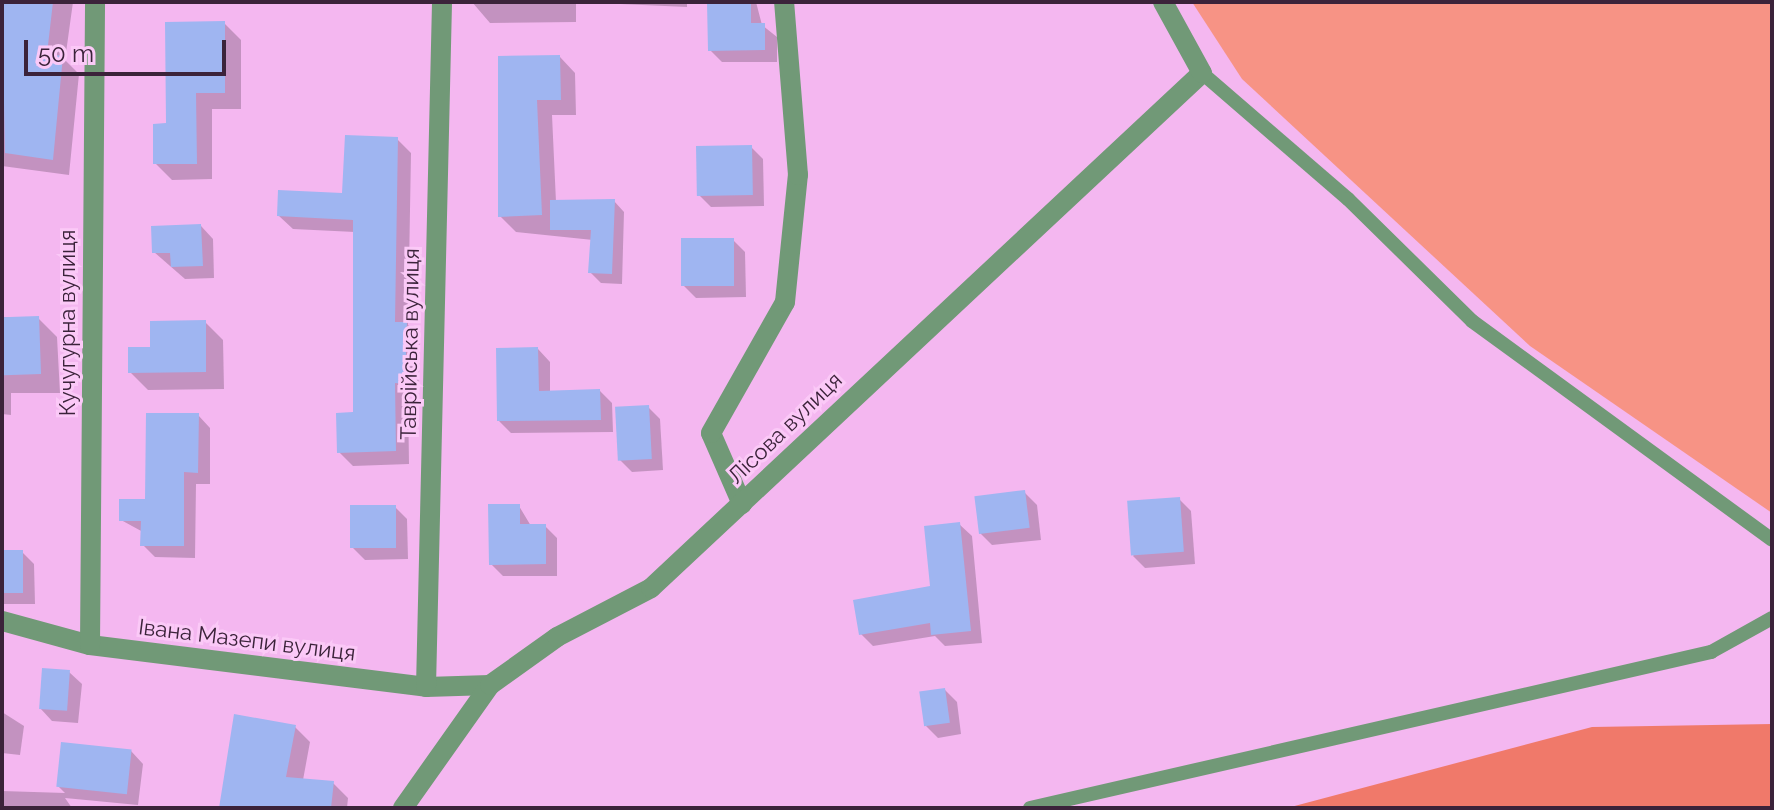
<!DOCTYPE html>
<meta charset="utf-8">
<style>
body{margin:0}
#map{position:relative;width:1774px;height:810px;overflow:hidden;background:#f4b7f0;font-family:Raleway,sans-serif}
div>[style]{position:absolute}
.green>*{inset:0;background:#f79385}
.forest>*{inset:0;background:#f0796a}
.shadow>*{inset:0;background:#0003}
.building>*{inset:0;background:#9fb5f1;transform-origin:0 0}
.service>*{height:14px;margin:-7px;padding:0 7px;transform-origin:7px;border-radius:7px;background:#719977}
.minor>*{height:20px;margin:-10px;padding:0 10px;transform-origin:10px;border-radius:10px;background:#719977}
span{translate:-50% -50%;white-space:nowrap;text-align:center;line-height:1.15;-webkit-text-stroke:6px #fbc9f7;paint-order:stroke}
.street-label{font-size:22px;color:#3b233a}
.frame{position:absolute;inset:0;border:4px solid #3b233a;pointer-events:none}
.scale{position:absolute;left:24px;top:40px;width:202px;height:36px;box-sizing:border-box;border:4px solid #3b233a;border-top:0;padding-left:10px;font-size:24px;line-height:28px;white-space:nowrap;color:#3b233a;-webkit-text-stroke:6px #fbc9f7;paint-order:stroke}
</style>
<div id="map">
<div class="green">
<div style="clip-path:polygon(1192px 2px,1772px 2px,1772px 513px,1530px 346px,1242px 79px)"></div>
</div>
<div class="forest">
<div style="clip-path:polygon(1772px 724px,1772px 808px,1287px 808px,1592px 727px)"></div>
</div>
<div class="shadow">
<div style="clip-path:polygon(2px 2px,73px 2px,65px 60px,79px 74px,69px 175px,2px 166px)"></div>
<div style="clip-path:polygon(472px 2px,687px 2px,687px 7px,576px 2px,576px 22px,490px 23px)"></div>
<div style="clip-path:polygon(709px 2px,756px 2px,762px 25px,777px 37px,777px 62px,722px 62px,710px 50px)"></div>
<div style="clip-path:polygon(224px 23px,241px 40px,241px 109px,212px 109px,212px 179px,172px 180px,155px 163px,168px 125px)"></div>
<div style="clip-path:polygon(560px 57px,575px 73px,576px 115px,552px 115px,556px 202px,614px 201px,624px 212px,622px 284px,601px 283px,590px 272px,593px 240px,516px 232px,500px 216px,500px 58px)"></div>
<div style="clip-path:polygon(397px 139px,411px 153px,408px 325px,420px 338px,418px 397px,408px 396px,409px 464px,353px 466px,339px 452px,355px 414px,355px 232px,293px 229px,279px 216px,344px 195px)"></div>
<div style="clip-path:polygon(751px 147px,763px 159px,764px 206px,711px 207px,699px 195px)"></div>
<div style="clip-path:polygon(201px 226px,213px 239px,214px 278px,185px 279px,154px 252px)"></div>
<div style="clip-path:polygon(733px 240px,745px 252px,746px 297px,696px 298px,684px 286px)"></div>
<div style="clip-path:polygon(2px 317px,38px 318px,57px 337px,60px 393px,11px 393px,11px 415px,2px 414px)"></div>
<div style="clip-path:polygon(205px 322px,223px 340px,224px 389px,148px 390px,130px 372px,152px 349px)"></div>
<div style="clip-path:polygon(538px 349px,550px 362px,550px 392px,600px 391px,612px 403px,613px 432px,511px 433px,499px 421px)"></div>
<div style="clip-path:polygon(648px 407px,660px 419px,663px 470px,632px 472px,620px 460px)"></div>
<div style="clip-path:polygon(198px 415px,210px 428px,210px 484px,196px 484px,195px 558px,155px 557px,143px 545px,143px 532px,121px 520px,147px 501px)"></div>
<div style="clip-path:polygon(1024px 492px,1037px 505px,1041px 540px,992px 545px,980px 533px)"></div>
<div style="clip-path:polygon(1179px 499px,1191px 511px,1195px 564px,1145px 568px,1133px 556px)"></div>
<div style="clip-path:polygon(519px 506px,531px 526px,545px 526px,557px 538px,557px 576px,503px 576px,491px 564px)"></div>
<div style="clip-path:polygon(395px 507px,407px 519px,408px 559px,365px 560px,353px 548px)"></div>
<div style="clip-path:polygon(959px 524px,972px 536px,982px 643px,945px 646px,935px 636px,873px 646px,861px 634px,932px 588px)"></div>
<div style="clip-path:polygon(2px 552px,22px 552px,34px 564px,35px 604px,2px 604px)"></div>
<div style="clip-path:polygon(69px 672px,82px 684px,78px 723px,52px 721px,40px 708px)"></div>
<div style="clip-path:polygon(945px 690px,957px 702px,961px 734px,938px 738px,926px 726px)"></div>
<div style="clip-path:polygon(2px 712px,24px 726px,20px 755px,2px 753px)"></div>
<div style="clip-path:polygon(295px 727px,310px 742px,303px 780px,333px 783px,348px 798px,347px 808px,222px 808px)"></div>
<div style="clip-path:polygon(131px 751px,143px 764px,138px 805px,65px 798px,72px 808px,2px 808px,2px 791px,65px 793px,58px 786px)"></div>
</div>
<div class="building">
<div style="clip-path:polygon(2px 2px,53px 2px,47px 54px,63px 56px,53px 160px,5px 153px)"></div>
<div style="clip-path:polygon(707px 2px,751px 2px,751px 23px,765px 23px,765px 50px,708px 51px)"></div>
<div style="clip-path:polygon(225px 21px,225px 93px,196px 93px,197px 164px,153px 164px,153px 124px,166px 123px,165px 22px)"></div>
<div style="clip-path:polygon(560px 55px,561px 100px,537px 100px,542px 215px,498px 217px,498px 56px)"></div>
<div style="clip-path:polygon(345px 135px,398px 137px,395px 322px,407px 322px,405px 384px,395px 383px,396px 451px,337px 453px,336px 413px,353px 412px,353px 220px,277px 216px,278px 190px,342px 193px)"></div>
<div style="left:752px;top:145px;width:50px;height:56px;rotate:89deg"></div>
<div style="clip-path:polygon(615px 199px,612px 274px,588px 273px,591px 230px,550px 230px,550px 200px)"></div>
<div style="clip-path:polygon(201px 224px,203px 266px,171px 267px,170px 253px,152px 253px,151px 226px)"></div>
<div style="left:681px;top:238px;width:53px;height:48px"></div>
<div style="left:39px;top:316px;width:58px;height:37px;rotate:88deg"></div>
<div style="clip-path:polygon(206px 320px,206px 372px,128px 373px,128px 347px,150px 347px,150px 321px)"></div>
<div style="clip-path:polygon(538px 347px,539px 391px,600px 389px,601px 420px,497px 421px,496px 348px)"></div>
<div style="left:649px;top:405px;width:54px;height:34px;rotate:87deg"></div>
<div style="clip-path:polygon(146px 413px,199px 413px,198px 473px,184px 472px,184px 546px,140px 546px,141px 521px,119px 521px,119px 499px,145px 499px)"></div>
<div style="left:1025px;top:490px;width:38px;height:51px;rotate:83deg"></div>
<div style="left:1180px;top:497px;width:55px;height:53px;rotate:86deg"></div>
<div style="clip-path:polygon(488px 504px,520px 504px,520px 524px,546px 524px,546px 564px,489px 565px)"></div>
<div style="left:396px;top:505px;width:43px;height:46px;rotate:90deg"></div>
<div style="clip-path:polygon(960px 522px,971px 631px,931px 635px,930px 623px,859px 635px,853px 600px,930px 586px,924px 526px)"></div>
<div style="left:2px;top:550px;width:21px;height:43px"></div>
<div style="left:42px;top:668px;width:28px;height:41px;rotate:4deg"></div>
<div style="left:945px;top:688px;width:35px;height:26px;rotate:82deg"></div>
<div style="clip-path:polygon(234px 714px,296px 725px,286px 777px,334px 781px,331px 808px,219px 808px)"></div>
<div style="left:61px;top:742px;width:71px;height:45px;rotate:6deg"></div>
</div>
<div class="service">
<div style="left:1202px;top:73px;width:193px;rotate:40.8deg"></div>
<div style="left:1348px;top:199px;width:174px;rotate:44.5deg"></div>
<div style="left:1472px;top:321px;width:371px;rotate:36.1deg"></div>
<div style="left:1030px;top:808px;width:699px;rotate:-12.9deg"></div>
<div style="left:1711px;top:652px;width:70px;rotate:-29.1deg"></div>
</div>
<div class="minor">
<div style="left:742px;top:504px;width:77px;rotate:-113.6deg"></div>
<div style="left:711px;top:433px;width:150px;rotate:-60.5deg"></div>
<div style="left:785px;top:302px;width:128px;rotate:-84.2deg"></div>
<div style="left:798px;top:175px;width:174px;rotate:-94.6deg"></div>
<div style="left:2px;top:621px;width:91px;rotate:15.3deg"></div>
<div style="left:90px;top:645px;width:339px;rotate:7.1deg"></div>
<div style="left:426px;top:687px;width:64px;rotate:-1.8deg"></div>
<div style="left:90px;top:645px;width:643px;rotate:-89.55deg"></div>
<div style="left:426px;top:687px;width:685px;rotate:-88.66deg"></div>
<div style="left:403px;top:808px;width:151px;rotate:-54.7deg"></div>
<div style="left:490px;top:685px;width:82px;rotate:-35.6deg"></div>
<div style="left:557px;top:637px;width:106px;rotate:-27.5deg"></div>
<div style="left:651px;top:588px;width:754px;rotate:-43.07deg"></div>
<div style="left:1202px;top:73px;width:81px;rotate:-118.8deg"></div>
</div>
<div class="street-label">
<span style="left:68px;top:323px;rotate:-90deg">Кучугурна вулиця</span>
<span style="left:410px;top:344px;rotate:-89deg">Таврійська вулиця</span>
<span style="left:785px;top:428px;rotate:-44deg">Лісова вулиця</span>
<span style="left:247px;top:640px;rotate:7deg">Івана Мазепи вулиця</span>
</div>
<div class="frame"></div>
<div class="scale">50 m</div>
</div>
